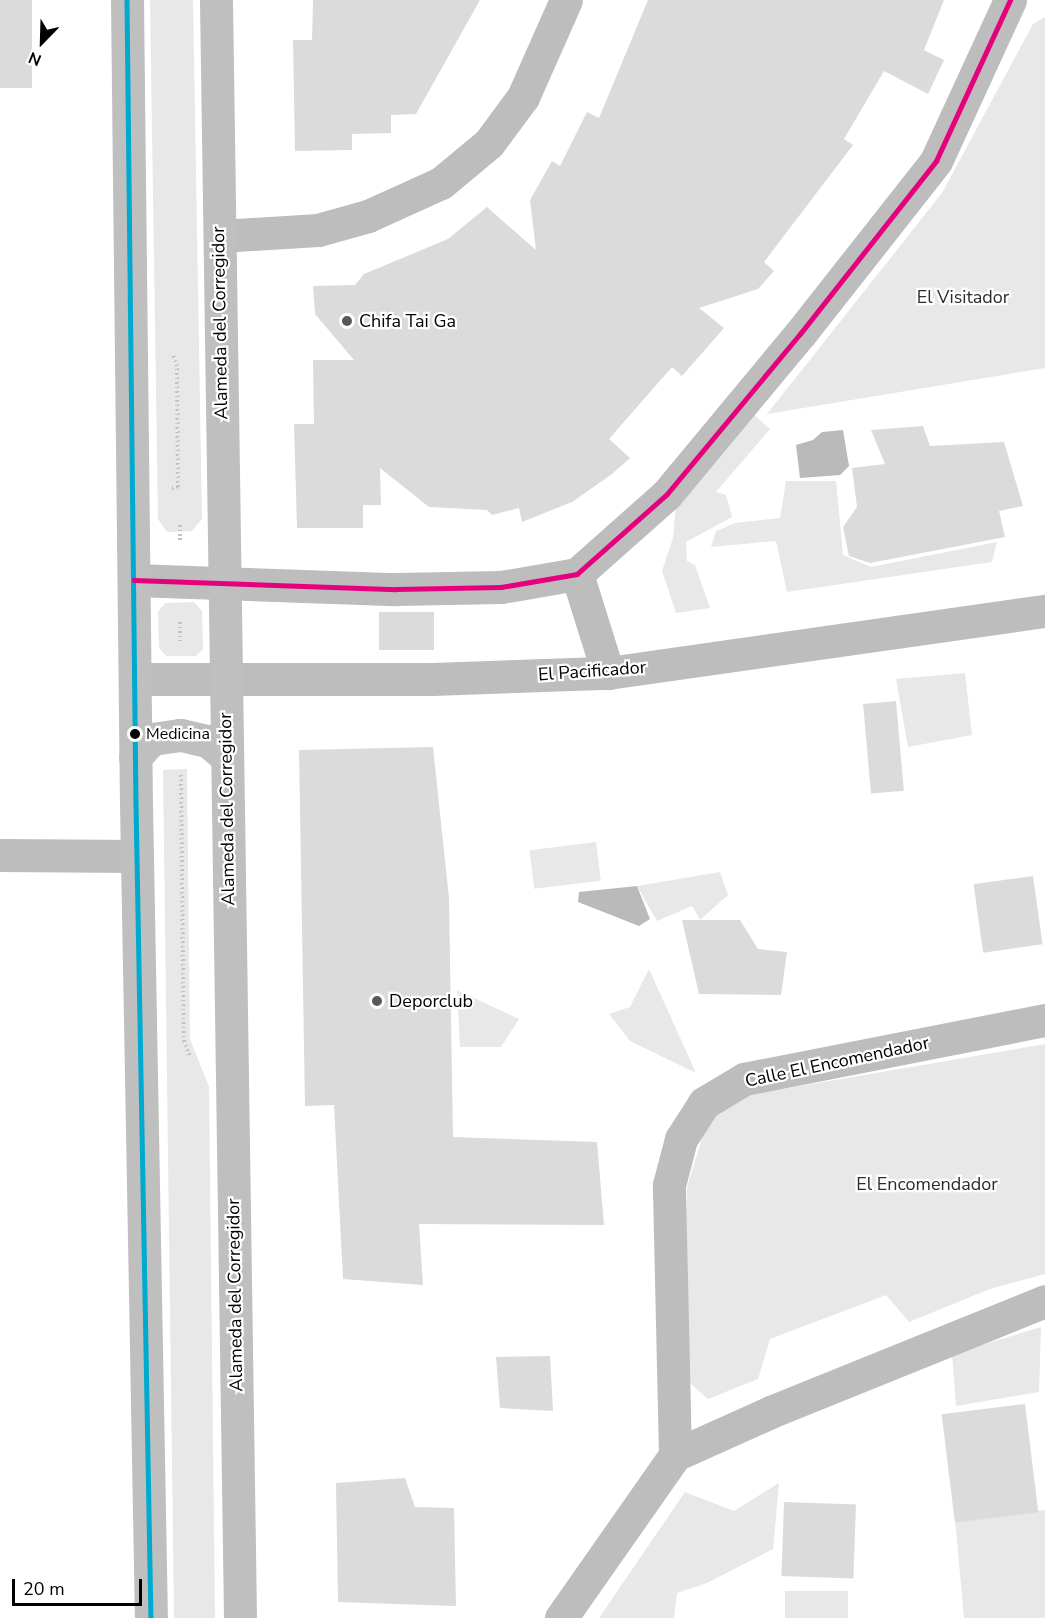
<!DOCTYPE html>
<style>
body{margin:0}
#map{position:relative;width:1045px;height:1618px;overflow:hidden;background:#fff;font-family:"Nunito Sans",sans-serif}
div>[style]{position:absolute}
.green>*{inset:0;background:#e8e8e8;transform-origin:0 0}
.water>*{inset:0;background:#bababa}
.building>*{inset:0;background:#dbdbdb;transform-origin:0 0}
.path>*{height:4px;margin-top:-2px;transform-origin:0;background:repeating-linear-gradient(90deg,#c2c2c2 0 1.5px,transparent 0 4.5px)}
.minor>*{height:33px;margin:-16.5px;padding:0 16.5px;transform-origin:16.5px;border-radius:16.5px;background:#bdbdbd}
.secondary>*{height:33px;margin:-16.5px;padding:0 16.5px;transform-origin:16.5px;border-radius:16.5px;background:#bfbfbf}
.bus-1>*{height:4.5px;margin:-2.25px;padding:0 2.25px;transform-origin:2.25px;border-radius:2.25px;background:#00a9ce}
.bus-2>*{height:4.5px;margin:-2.25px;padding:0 2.25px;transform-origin:2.25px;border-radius:2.25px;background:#e5007d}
.dots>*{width:16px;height:16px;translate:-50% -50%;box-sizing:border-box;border:3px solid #fff;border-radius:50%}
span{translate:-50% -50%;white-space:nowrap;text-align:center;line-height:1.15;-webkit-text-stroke:4.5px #fff;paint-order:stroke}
.bus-label{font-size:16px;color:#000}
.left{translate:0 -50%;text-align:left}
.park-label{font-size:18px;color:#2c2c2c}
.poi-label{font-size:18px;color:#000}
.street-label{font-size:18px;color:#000}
.north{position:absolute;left:12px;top:12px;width:60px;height:60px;-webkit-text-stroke:4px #fff;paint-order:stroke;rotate:203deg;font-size:16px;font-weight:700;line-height:24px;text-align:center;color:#000}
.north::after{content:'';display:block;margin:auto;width:21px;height:27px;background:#000;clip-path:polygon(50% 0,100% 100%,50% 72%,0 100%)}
.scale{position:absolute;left:12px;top:1579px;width:130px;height:27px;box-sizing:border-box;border:3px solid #000;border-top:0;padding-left:8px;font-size:18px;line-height:21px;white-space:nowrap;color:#000;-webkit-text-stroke:4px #fff;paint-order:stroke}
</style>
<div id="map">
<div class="green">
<div style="clip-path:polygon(150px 0,193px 0,202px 519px,192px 531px,167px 532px,158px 519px)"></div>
<div style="clip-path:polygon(1045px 17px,1045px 368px,767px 414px,942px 193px,1033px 24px)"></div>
<div style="clip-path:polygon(752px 413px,770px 429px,716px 492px,726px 495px,732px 517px,686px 542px,687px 561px,695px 565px,710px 608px,676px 613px,662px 571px,673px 538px,676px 506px)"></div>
<div style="clip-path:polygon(786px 481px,836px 481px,843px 555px,871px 567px,997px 542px,992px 562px,787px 592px,776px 541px,711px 547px,716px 531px,735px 523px,780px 518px)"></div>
<div style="clip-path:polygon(194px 602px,202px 611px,203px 649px,196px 656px,166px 656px,159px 648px,158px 612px,165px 603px)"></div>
<div style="clip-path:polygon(965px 673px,972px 735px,908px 747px,896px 679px)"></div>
<div style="clip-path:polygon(187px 769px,190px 1039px,209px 1087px,215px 1618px,174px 1618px,163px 770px)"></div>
<div style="left:596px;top:842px;width:39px;height:67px;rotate:83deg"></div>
<div style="clip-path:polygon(720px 872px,728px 895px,700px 920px,692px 906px,657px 921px,637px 886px)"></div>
<div style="clip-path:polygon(649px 969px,696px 1073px,630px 1041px,609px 1014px,630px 1007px)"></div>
<div style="clip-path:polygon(457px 990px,519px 1019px,501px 1047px,460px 1047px)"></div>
<div style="clip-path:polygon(1045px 1044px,1045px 1274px,990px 1289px,909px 1322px,886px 1295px,770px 1339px,758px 1379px,708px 1399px,684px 1378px,687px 1187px,704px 1132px,719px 1112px,748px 1095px)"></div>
<div style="clip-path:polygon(1041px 1327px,1039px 1392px,956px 1406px,952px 1354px)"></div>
<div style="clip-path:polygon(779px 1483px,773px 1549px,707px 1583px,677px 1593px,674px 1618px,599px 1618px,685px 1492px,734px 1511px)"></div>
<div style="clip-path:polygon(1045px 1510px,1045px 1618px,964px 1618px,955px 1519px)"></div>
<div style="left:785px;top:1591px;width:63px;height:27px"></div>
</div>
<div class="water">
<div style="clip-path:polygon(843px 430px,849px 466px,840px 475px,800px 478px,796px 445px,813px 440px,822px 432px)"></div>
<div style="clip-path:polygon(637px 886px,650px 919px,639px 926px,578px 902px,579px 892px)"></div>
</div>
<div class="building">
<div style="left:0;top:0;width:32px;height:88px"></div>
<div style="clip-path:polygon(313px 0,480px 0,416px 114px,391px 115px,391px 133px,352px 134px,352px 150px,295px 151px,293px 40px,312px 40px)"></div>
<div style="clip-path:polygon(648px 0,944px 0,924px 50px,944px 60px,928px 94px,884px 71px,844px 139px,853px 145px,764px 262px,774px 271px,758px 289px,699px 308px,724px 328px,682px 376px,672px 367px,609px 439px,630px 458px,612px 474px,572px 502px,522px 522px,519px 508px,492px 515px,487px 510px,429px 507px,380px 468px,381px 505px,363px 505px,363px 528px,297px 528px,294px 424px,314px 424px,313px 360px,354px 360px,315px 314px,313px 286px,355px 285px,364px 274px,448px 239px,487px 207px,536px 250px,530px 200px,552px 161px,560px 166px,587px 112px,599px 118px)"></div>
<div style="clip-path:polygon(923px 426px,930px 446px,1004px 442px,1023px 506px,999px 511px,1005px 537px,870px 563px,849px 556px,843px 527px,857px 507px,852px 468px,885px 464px,871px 430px)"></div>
<div style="left:379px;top:612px;width:55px;height:38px"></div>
<div style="left:896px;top:701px;width:90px;height:33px;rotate:85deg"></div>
<div style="clip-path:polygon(433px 747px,449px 898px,453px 1137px,597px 1142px,604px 1225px,419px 1224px,423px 1285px,343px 1279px,334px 1105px,305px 1106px,299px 750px)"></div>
<div style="left:1033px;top:876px;width:69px;height:60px;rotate:82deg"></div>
<div style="clip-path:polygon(682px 920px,740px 920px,758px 949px,787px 952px,781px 995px,699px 994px)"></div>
<div style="clip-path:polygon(550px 1356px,553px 1411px,500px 1408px,496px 1357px)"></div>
<div style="left:1025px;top:1404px;width:109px;height:84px;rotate:83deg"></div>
<div style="clip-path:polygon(405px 1478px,415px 1507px,454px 1508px,456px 1606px,338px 1602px,336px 1483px)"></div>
<div style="left:784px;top:1502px;width:72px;height:74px;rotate:2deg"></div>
</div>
<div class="path">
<div style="left:172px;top:488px;width:6px;rotate:-9deg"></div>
<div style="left:178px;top:487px;width:121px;rotate:-90.5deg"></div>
<div style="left:177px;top:366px;width:12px;rotate:-110deg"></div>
<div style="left:180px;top:525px;width:17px;rotate:90deg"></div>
<div style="left:180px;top:622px;width:19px;rotate:90deg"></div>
<div style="left:181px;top:775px;width:266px;rotate:89.4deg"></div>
<div style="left:184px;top:1041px;width:17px;rotate:69deg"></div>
</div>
<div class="minor">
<div style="left:220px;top:236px;width:98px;rotate:-3.5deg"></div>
<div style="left:318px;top:230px;width:52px;rotate:-15.6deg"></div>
<div style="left:368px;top:216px;width:80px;rotate:-24.3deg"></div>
<div style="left:441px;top:183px;width:62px;rotate:-39.8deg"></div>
<div style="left:489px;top:143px;width:57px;rotate:-53.5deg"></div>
<div style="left:523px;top:97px;width:106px;rotate:-66.1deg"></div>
<div style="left:577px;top:574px;width:104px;rotate:72.6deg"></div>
<div style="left:134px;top:580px;width:262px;rotate:2deg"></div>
<div style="left:396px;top:589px;width:105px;rotate:-1.1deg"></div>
<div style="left:501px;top:587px;width:77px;rotate:-9.7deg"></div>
<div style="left:577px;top:574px;width:120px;rotate:-41.6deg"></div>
<div style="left:667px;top:494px;width:208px;rotate:-50.3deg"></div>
<div style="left:800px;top:334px;width:220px;rotate:-51.8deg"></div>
<div style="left:936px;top:161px;width:177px;rotate:-65.3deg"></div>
<div style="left:135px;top:679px;width:297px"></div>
<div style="left:432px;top:679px;width:176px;rotate:-2deg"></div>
<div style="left:608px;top:673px;width:441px;rotate:-8.1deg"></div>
<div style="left:0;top:855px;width:137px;rotate:0.4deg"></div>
<div style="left:675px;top:1455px;width:270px;rotate:-91.3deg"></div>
<div style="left:669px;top:1185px;width:48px;rotate:-75.4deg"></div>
<div style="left:681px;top:1139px;width:43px;rotate:-57.4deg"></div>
<div style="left:704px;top:1103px;width:47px;rotate:-31deg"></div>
<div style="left:744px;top:1079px;width:307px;rotate:-11.1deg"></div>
<div style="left:561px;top:1618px;width:199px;rotate:-55deg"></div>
<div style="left:675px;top:1455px;width:107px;rotate:-24.2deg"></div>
<div style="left:773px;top:1411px;width:293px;rotate:-22deg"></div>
</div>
<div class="secondary">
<div style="left:127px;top:0;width:803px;rotate:89.36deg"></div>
<div style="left:136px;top:803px;width:815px;rotate:88.95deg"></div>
<div style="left:216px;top:0;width:1618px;rotate:89.15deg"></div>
<div style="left:135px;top:757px;width:25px;rotate:-47deg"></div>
<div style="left:152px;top:739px;width:29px;rotate:-8deg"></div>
<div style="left:181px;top:735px;width:28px;rotate:13deg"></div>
<div style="left:208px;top:741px;width:23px;rotate:41deg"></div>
</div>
<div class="bus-1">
<div style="left:127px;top:0;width:803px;rotate:89.36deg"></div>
<div style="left:136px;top:803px;width:815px;rotate:88.95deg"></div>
</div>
<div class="bus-2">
<div style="left:134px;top:580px;width:262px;rotate:2deg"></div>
<div style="left:396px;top:589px;width:105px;rotate:-1.1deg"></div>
<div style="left:501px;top:587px;width:77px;rotate:-9.7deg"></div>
<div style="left:577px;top:574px;width:120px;rotate:-41.6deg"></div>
<div style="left:667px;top:494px;width:208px;rotate:-50.3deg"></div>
<div style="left:800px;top:334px;width:220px;rotate:-51.8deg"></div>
<div style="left:936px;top:161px;width:177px;rotate:-65.3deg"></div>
</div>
<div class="dots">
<div style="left:347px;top:321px;background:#595959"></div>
<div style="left:135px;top:734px;background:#000"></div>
<div style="left:377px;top:1001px;background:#595959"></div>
</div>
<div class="bus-label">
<span class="left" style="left:146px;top:734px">Medicina</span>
</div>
<div class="park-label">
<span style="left:963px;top:297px">El Visitador</span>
<span style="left:927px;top:1184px">El Encomendador</span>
</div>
<div class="poi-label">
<span class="left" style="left:359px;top:321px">Chifa Tai Ga</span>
<span class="left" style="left:389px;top:1001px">Deporclub</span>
</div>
<div class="street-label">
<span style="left:220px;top:323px;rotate:-91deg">Alameda del Corregidor</span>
<span style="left:592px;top:671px;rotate:-4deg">El Pacificador</span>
<span style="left:227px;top:809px;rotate:-91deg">Alameda del Corregidor</span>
<span style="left:837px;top:1062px;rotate:-12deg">Calle El Encomendador</span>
<span style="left:235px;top:1295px;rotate:-91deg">Alameda del Corregidor</span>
</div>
<div class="north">N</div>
<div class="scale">20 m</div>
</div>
